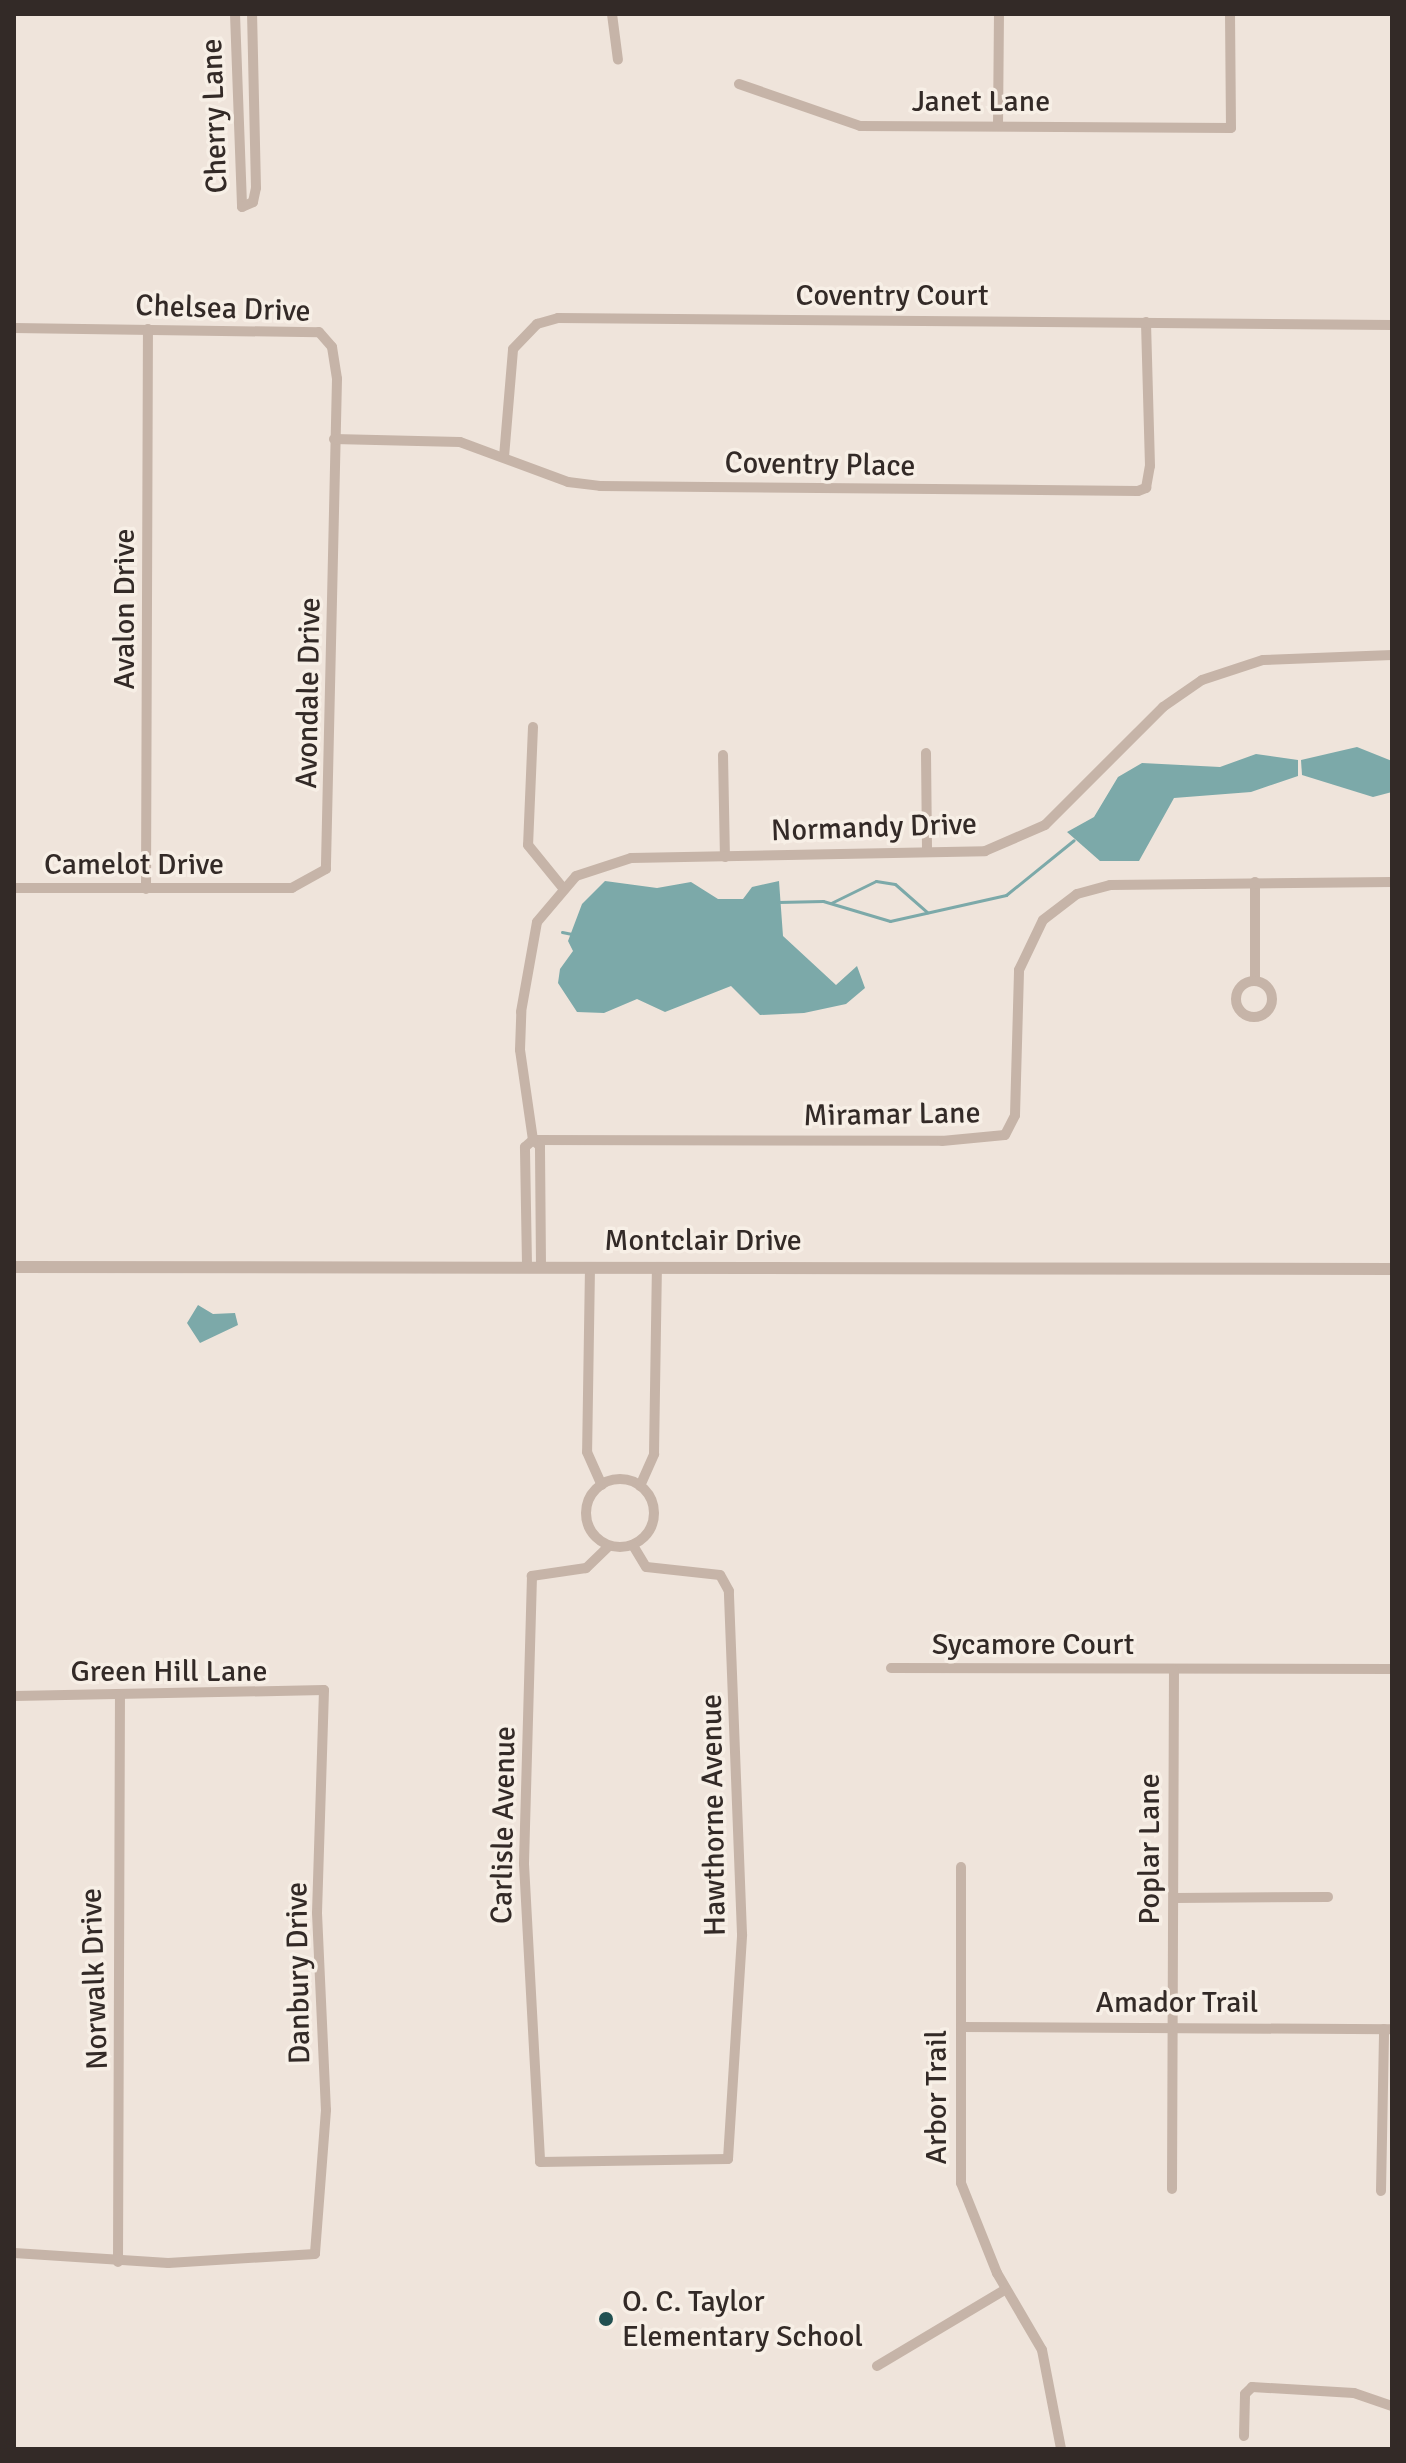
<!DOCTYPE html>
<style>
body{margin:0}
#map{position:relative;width:1406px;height:2463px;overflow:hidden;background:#efe4db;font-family:Signika,sans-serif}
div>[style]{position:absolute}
.water>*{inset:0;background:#7ca9a9}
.stream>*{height:3px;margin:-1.5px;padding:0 1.5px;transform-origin:1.5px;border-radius:1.5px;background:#7ca9a9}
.minor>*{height:10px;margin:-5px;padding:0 5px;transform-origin:5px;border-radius:5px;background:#c6b4a8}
.minor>.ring{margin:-5px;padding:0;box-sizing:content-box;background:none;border:10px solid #c6b4a8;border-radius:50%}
.tertiary>*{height:12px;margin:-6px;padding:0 6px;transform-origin:6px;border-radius:6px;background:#c6b4a8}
.dots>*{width:22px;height:22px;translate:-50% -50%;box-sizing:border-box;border:4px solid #f7efe6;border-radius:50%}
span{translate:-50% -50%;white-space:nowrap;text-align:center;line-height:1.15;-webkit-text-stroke:7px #f7efe6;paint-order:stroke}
.street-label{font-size:30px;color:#332a27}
.poi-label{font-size:30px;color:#332a27}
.left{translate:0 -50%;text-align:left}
.frame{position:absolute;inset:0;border:16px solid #332a27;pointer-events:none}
</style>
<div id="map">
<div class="water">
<div style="clip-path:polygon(1357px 747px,1392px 761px,1392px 792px,1373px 797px,1302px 775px,1301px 760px)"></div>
<div style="clip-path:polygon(1256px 754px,1298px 760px,1298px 776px,1251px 792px,1174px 798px,1139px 861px,1100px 861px,1067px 832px,1094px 817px,1118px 777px,1142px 763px,1220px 767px)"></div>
<div style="clip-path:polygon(605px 881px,657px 888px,691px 882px,718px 899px,743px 899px,752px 887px,779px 881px,783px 936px,836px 985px,857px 966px,865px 988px,846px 1004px,804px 1013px,760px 1015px,731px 986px,665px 1012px,637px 999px,604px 1013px,577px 1012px,558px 983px,560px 969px,573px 951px,568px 941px,582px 904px)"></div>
<div style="clip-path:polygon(198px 1305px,213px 1314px,235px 1313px,238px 1325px,200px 1343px,187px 1323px)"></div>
</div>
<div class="stream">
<div style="left:778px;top:902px;width:45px;rotate:-1.3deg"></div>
<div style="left:823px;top:901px;width:70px;rotate:16.6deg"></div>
<div style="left:890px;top:921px;width:119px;rotate:-12.6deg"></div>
<div style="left:1006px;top:895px;width:87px;rotate:-39deg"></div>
<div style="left:831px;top:903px;width:50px;rotate:-26.1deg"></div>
<div style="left:876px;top:881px;width:19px;rotate:9deg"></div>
<div style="left:895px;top:884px;width:43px;rotate:41.2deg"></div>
<div style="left:562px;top:932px;width:10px;rotate:11deg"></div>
</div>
<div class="minor">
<div style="left:235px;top:14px;width:193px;rotate:87.9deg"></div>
<div style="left:242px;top:207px;width:12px;rotate:-24deg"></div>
<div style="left:253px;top:202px;width:14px;rotate:-78deg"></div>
<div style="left:256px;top:188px;width:174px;rotate:-91.3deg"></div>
<div style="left:612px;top:14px;width:46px;rotate:82.6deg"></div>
<div style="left:739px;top:84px;width:128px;rotate:19.1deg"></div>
<div style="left:860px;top:126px;width:371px;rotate:0.3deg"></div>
<div style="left:1231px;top:128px;width:114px;rotate:-90.5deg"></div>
<div style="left:998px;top:126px;width:112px;rotate:-89.5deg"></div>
<div style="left:14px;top:328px;width:305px;rotate:0.8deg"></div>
<div style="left:319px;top:332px;width:20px;rotate:49deg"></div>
<div style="left:332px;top:347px;width:32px;rotate:81deg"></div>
<div style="left:337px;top:379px;width:490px;rotate:91.3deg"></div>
<div style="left:326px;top:869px;width:39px;rotate:151deg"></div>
<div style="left:292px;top:888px;width:278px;rotate:180deg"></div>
<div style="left:334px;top:439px;width:126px;rotate:1.4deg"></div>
<div style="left:460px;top:442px;width:115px;rotate:20.3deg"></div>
<div style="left:568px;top:482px;width:32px;rotate:7deg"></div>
<div style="left:600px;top:486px;width:538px;rotate:0.53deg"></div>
<div style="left:1138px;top:491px;width:9px;rotate:-21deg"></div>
<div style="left:1146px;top:488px;width:22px;rotate:-80deg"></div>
<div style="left:1150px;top:466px;width:144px;rotate:-91.6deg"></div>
<div style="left:504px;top:457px;width:108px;rotate:-85.2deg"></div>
<div style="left:513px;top:349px;width:35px;rotate:-46deg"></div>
<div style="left:537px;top:324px;width:22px;rotate:-16deg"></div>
<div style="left:558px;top:318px;width:834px;rotate:0.48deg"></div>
<div style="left:533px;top:727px;width:118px;rotate:92.4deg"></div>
<div style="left:528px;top:845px;width:55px;rotate:50.9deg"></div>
<div style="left:926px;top:753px;width:99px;rotate:89.4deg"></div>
<div style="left:723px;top:755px;width:102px;rotate:88.9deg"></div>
<div style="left:1255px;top:882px;width:99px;rotate:90deg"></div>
<div style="left:146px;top:889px;width:560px;rotate:-89.8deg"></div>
<div class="ring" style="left:1236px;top:981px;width:26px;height:26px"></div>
<div style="left:527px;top:1265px;width:118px;rotate:-91deg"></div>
<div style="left:525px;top:1147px;width:11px;rotate:-41deg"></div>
<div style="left:533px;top:1140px;width:409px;rotate:0.1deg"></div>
<div style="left:942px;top:1141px;width:63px;rotate:-5.4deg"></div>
<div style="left:1005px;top:1135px;width:22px;rotate:-63deg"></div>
<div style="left:1015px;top:1115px;width:145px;rotate:-88.4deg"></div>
<div style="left:1019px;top:970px;width:55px;rotate:-64.4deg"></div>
<div style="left:1043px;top:920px;width:43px;rotate:-37.4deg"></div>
<div style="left:1077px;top:894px;width:34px;rotate:-15deg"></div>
<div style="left:1110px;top:885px;width:282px;rotate:-0.6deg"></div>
<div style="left:541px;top:1265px;width:119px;rotate:-90.5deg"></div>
<div style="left:540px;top:1146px;width:9px;rotate:-139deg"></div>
<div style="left:533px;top:1140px;width:91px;rotate:-98.2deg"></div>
<div style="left:520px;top:1050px;width:38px;rotate:-88deg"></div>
<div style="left:521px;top:1012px;width:91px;rotate:-79.9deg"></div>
<div style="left:537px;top:922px;width:60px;rotate:-49.7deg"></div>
<div style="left:576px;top:876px;width:58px;rotate:-18.1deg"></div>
<div style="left:631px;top:858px;width:354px;rotate:-1.1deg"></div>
<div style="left:985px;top:851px;width:65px;rotate:-23.4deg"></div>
<div style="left:1045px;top:825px;width:167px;rotate:-45deg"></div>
<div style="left:1163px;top:707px;width:47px;rotate:-34.7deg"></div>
<div style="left:1202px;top:680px;width:64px;rotate:-18.2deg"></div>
<div style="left:1263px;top:660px;width:129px;rotate:-2.2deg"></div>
<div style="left:590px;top:1267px;width:185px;rotate:90.9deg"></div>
<div style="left:587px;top:1452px;width:36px;rotate:66deg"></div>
<div class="ring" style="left:586px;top:1479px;width:58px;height:58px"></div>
<div style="left:640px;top:1486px;width:35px;rotate:-66deg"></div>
<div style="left:654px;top:1454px;width:185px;rotate:-89.1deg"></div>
<div style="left:609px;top:1546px;width:32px;rotate:136deg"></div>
<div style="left:586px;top:1568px;width:55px;rotate:171.6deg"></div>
<div style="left:532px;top:1576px;width:288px;rotate:91.6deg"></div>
<div style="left:524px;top:1864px;width:298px;rotate:86.9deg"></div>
<div style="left:540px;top:2162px;width:188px;rotate:-0.9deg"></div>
<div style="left:728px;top:2159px;width:225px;rotate:-86.4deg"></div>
<div style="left:742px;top:1934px;width:343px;rotate:-92.2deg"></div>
<div style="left:729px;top:1591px;width:18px;rotate:-119deg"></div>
<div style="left:720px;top:1575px;width:74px;rotate:-173.8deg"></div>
<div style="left:646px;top:1567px;width:26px;rotate:-121deg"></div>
<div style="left:891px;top:1668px;width:501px;rotate:0.11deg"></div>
<div style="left:14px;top:1696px;width:310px;rotate:-1.1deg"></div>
<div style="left:324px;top:1690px;width:223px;rotate:91.8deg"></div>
<div style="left:317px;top:1913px;width:197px;rotate:87.4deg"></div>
<div style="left:326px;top:2110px;width:144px;rotate:94.4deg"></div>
<div style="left:315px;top:2254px;width:147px;rotate:176.5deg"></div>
<div style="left:168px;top:2263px;width:154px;rotate:-176.3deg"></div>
<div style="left:961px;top:1867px;width:316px;rotate:90deg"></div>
<div style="left:961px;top:2183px;width:97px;rotate:68.2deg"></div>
<div style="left:997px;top:2273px;width:89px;rotate:59.7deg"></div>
<div style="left:1042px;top:2350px;width:101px;rotate:79.1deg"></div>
<div style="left:1175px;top:1898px;width:153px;rotate:-0.4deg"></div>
<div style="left:961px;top:2027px;width:431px;rotate:0.3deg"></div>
<div style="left:1172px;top:2189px;width:519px;rotate:-89.78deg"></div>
<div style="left:1381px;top:2191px;width:162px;rotate:-88.9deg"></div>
<div style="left:118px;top:2262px;width:566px;rotate:-89.8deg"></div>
<div style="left:877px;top:2366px;width:150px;rotate:-30.8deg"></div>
<div style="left:1244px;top:2436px;width:42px;rotate:-88.6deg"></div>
<div style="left:1245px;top:2394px;width:10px;rotate:-45deg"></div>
<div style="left:1252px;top:2387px;width:102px;rotate:3.4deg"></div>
<div style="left:1354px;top:2393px;width:40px;rotate:18.9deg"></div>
</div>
<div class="tertiary">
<div style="left:14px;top:1267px;width:1378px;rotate:0.08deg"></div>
</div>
<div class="dots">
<div style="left:606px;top:2319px;background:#215051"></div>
</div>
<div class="street-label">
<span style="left:981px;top:102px">Janet Lane</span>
<span style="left:215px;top:116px;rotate:-92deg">Cherry Lane</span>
<span style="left:892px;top:296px">Coventry Court</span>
<span style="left:223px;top:309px;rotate:2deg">Chelsea Drive</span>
<span style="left:820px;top:465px;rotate:1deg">Coventry Place</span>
<span style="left:125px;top:609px;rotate:-90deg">Avalon Drive</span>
<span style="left:309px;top:693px;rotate:-89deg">Avondale Drive</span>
<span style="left:874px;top:828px;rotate:-2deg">Normandy Drive</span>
<span style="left:134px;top:865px">Camelot Drive</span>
<span style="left:892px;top:1115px;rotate:-1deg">Miramar Lane</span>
<span style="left:703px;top:1241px">Montclair Drive</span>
<span style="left:1033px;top:1645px">Sycamore Court</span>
<span style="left:169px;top:1672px">Green Hill Lane</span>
<span style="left:714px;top:1815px;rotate:-91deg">Hawthorne Avenue</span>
<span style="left:504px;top:1825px;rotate:-89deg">Carlisle Avenue</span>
<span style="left:1150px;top:1849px;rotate:-90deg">Poplar Lane</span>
<span style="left:299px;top:1973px;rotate:-91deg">Danbury Drive</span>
<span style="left:95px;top:1979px;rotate:-92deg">Norwalk Drive</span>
<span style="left:1177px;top:2003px">Amador Trail</span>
<span style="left:937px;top:2097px;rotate:-90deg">Arbor Trail</span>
</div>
<div class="poi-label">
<span class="left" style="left:622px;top:2319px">O. C. Taylor<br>Elementary School</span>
</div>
<div class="frame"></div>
</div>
